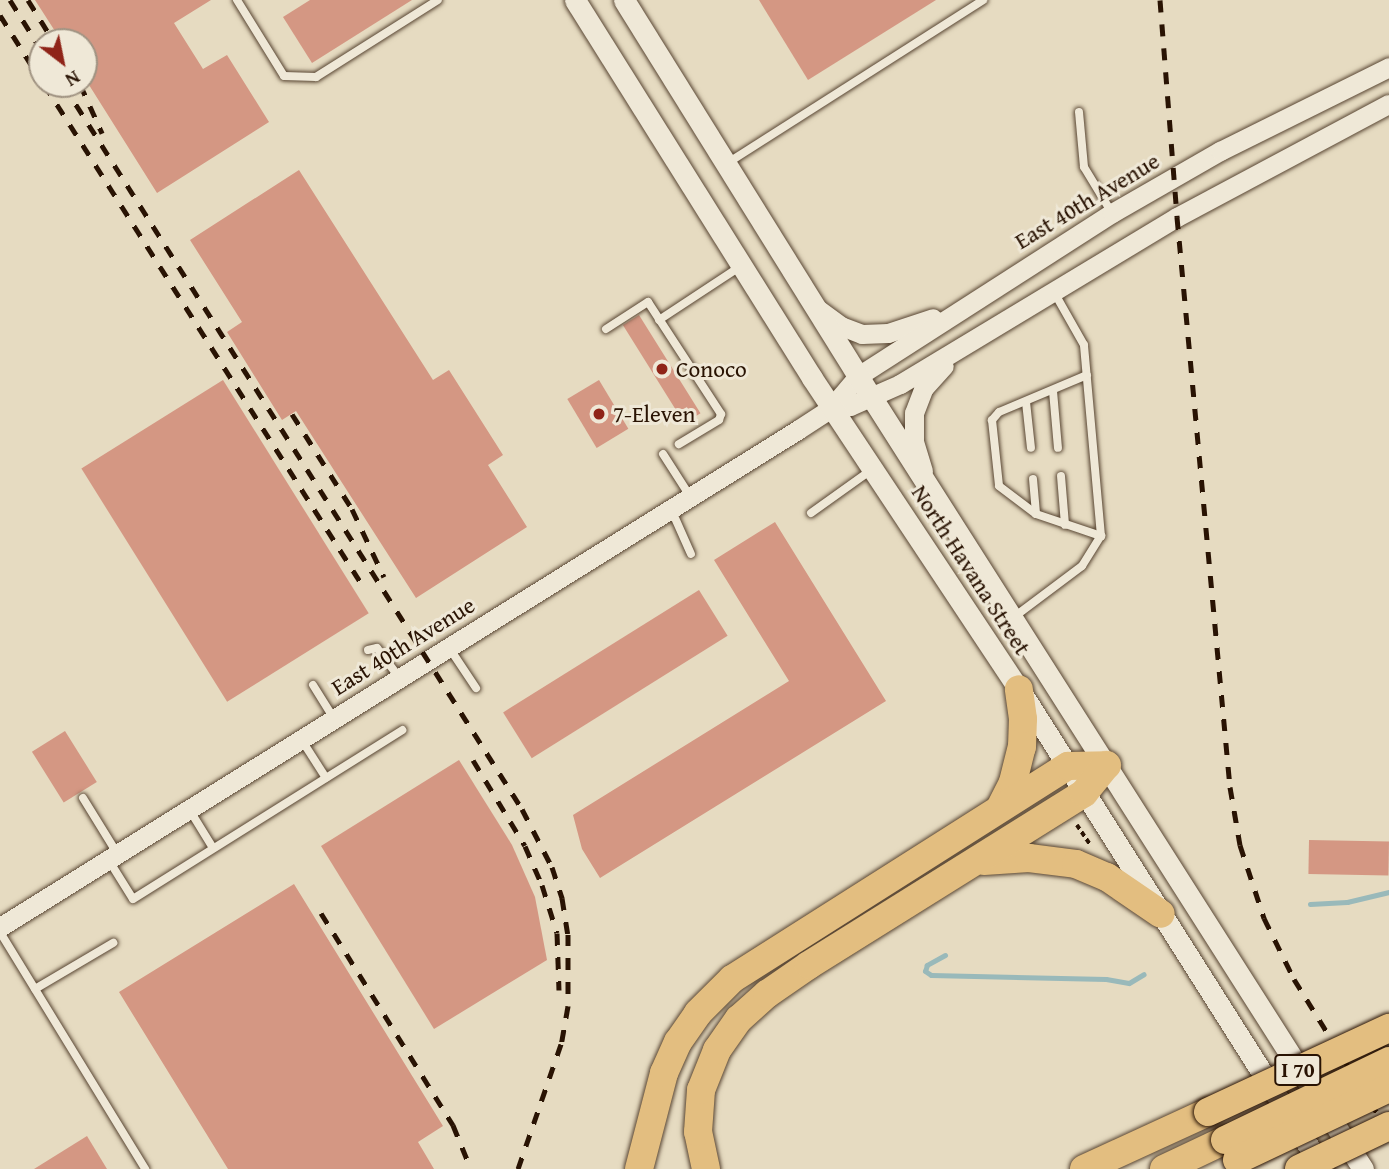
<!DOCTYPE html>
<style>
body{margin:0}
#map{position:relative;width:1389px;height:1169px;overflow:hidden;background:#e6dbc1;font-family:"Gentium Book Plus",serif}
div>[style]{position:absolute}
.stream>*{height:5px;margin:-2.5px;padding:0 2.5px;transform-origin:2.5px;border-radius:2.5px;background:#99b9ba}
.building>*{inset:0;background:#d49783;transform-origin:0 0}
.path>*{height:3.5px;margin-top:-1.75px;transform-origin:0;background:repeating-linear-gradient(90deg,#291303 0 5px,transparent 0 8.5px)}
.roads{filter:drop-shadow(0 0 2px #584532) drop-shadow(0 0 2px #584532)}
.service>*{height:8px;margin:-4px;padding:0 4px;transform-origin:4px;border-radius:4px;background:#efe8d7}
.tertiary>*{height:19px;margin:-9.5px;padding:0 9.5px;transform-origin:9.5px;border-radius:9.5px;background:#efe8d7}
.secondary>*{height:21px;margin:-10.5px;padding:0 10.5px;transform-origin:10.5px;border-radius:10.5px;background:#efe8d7}
.motorway>*{height:28px;margin:-14px;padding:0 14px;transform-origin:14px;border-radius:14px;background:#e3be80}
.rail>*{height:5px;margin-top:-2.5px;transform-origin:0;background:repeating-linear-gradient(90deg,#291303 0 12px,transparent 0 24px)}
.bridges{filter:drop-shadow(0 0 2px #291303) drop-shadow(0 0 2px #291303)}
.motorway-bridge>*{height:28px;margin:-14px;padding:0 14px;transform-origin:14px;border-radius:14px;background:#e3be80}
.dots>*{width:19px;height:19px;translate:-50% -50%;box-sizing:border-box;border:4px solid #efe8d7;border-radius:50%}
span{translate:-50% -50%;white-space:nowrap;text-align:center;line-height:1.15;-webkit-text-stroke:6px #efe8d7;paint-order:stroke}
.shield-label span{padding:2px 5px;background:#efe8d7;border:2px solid;border-radius:5px;-webkit-text-stroke-width:0}
.shield-label{font-size:21px;color:#291303;font-weight:700}
.street-label{font-size:23px;color:#291303}
.poi-label{font-size:23px;color:#291303}
.left{translate:0 -50%;text-align:left}
.north{position:absolute;left:28px;top:28px;width:70px;height:70px;box-sizing:border-box;background:#efe8d7;border:2px solid #a09382;border-radius:50%;rotate:148deg;font-size:19px;font-weight:700;line-height:28px;text-align:center;color:#291303}
.north::after{content:'';display:block;margin:auto;width:24px;height:32px;background:#8f2418;clip-path:polygon(50% 0,100% 100%,50% 72%,0 100%)}
</style>
<div id="map">
<div class="stream">
<div style="left:1310px;top:904px;width:37px;rotate:-3deg"></div>
<div style="left:1347px;top:902px;width:43px;rotate:-13.4deg"></div>
<div style="left:945px;top:955px;width:21px;rotate:151deg"></div>
<div style="left:927px;top:965px;width:6px;rotate:108deg"></div>
<div style="left:925px;top:971px;width:7px;rotate:34deg"></div>
<div style="left:931px;top:975px;width:175px;rotate:1.3deg"></div>
<div style="left:1106px;top:979px;width:23px;rotate:10deg"></div>
<div style="left:1129px;top:983px;width:17px;rotate:-31deg"></div>
</div>
<div class="building">
<div style="clip-path:polygon(35px 0,211px 0,174px 23px,203px 69px,227px 55px,269px 122px,157px 193px,84px 77px,84px 42px,62px 42px)"></div>
<div style="clip-path:polygon(310px 0,412px 0,312px 63px,283px 17px)"></div>
<div style="clip-path:polygon(759px 0,936px 0,808px 80px)"></div>
<div style="clip-path:polygon(299px 170px,433px 380px,449px 370px,503px 455px,488px 465px,527px 527px,416px 598px,296px 411px,282px 420px,227px 332px,242px 322px,190px 240px)"></div>
<div style="left:639px;top:315px;width:116px;height:19px;rotate:58deg"></div>
<div style="left:223px;top:380px;width:275px;height:167px;rotate:58deg"></div>
<div style="left:599px;top:380px;width:57px;height:37px;rotate:59deg"></div>
<div style="clip-path:polygon(775px 522px,886px 701px,600px 878px,582px 849px,573px 815px,789px 681px,714px 560px)"></div>
<div style="left:699px;top:590px;width:54px;height:231px;rotate:58deg"></div>
<div style="left:65px;top:731px;width:60px;height:39px;rotate:58deg"></div>
<div style="clip-path:polygon(459px 760px,512px 845px,535px 897px,547px 960px,434px 1029px,321px 846px)"></div>
<div style="left:1309px;top:840px;width:80px;height:34px;rotate:1deg"></div>
<div style="clip-path:polygon(294px 884px,443px 1126px,418px 1142px,434px 1169px,228px 1169px,119px 992px)"></div>
<div style="clip-path:polygon(87px 1136px,107px 1169px,34px 1169px)"></div>
</div>
<div class="path">
<div style="left:1077px;top:825px;width:23px;rotate:56deg"></div>
</div>
<div class="roads">
<div class="service">
<div style="left:237px;top:0;width:89px;rotate:58.3deg"></div>
<div style="left:284px;top:76px;width:32px;rotate:2deg"></div>
<div style="left:316px;top:77px;width:144px;rotate:-32.3deg"></div>
<div style="left:1079px;top:112px;width:55px;rotate:84.8deg"></div>
<div style="left:1084px;top:167px;width:54px;rotate:58.7deg"></div>
<div style="left:726px;top:164px;width:305px;rotate:-32.5deg"></div>
<div style="left:659px;top:320px;width:98px;rotate:-33.4deg"></div>
<div style="left:606px;top:329px;width:50px;rotate:-32.7deg"></div>
<div style="left:648px;top:302px;width:134px;rotate:56.9deg"></div>
<div style="left:721px;top:414px;width:6px;rotate:108deg"></div>
<div style="left:719px;top:420px;width:47px;rotate:149deg"></div>
<div style="left:1087px;top:375px;width:95px;rotate:157.2deg"></div>
<div style="left:999px;top:412px;width:11px;rotate:131deg"></div>
<div style="left:992px;top:420px;width:66px;rotate:83.9deg"></div>
<div style="left:999px;top:486px;width:46px;rotate:37.1deg"></div>
<div style="left:1036px;top:514px;width:69px;rotate:18.7deg"></div>
<div style="left:1053px;top:391px;width:57px;rotate:85deg"></div>
<div style="left:1026px;top:402px;width:46px;rotate:83.8deg"></div>
<div style="left:663px;top:454px;width:50px;rotate:57.3deg"></div>
<div style="left:1061px;top:476px;width:49px;rotate:85.3deg"></div>
<div style="left:1033px;top:479px;width:35px;rotate:85deg"></div>
<div style="left:671px;top:509px;width:49px;rotate:66deg"></div>
<div style="left:811px;top:513px;width:74px;rotate:-35.6deg"></div>
<div style="left:1014px;top:617px;width:85px;rotate:-36.9deg"></div>
<div style="left:1082px;top:566px;width:36px;rotate:-58deg"></div>
<div style="left:1101px;top:536px;width:192px;rotate:-95.1deg"></div>
<div style="left:1084px;top:345px;width:61px;rotate:-119.5deg"></div>
<div style="left:450px;top:649px;width:47px;rotate:56.3deg"></div>
<div style="left:368px;top:650px;width:9px;rotate:-13deg"></div>
<div style="left:377px;top:648px;width:36px;rotate:53deg"></div>
<div style="left:313px;top:685px;width:39px;rotate:58deg"></div>
<div style="left:301px;top:739px;width:46px;rotate:57.3deg"></div>
<div style="left:83px;top:798px;width:65px;rotate:58.3deg"></div>
<div style="left:189px;top:809px;width:46px;rotate:58.4deg"></div>
<div style="left:108px;top:859px;width:47px;rotate:58deg"></div>
<div style="left:133px;top:899px;width:318px;rotate:-32.1deg"></div>
<div style="left:0;top:932px;width:278px;rotate:58.5deg"></div>
<div style="left:35px;top:989px;width:91px;rotate:-30.5deg"></div>
</div>
<div class="tertiary">
<div style="left:819px;top:310px;width:27px;rotate:36deg"></div>
<div style="left:841px;top:326px;width:22px;rotate:21deg"></div>
<div style="left:862px;top:334px;width:26px;rotate:-2deg"></div>
<div style="left:888px;top:333px;width:47px;rotate:-18.4deg"></div>
<div style="left:831px;top:408px;width:19px;rotate:-6deg"></div>
<div style="left:850px;top:406px;width:55px;rotate:-23.7deg"></div>
<div style="left:900px;top:384px;width:323px;rotate:-31.1deg"></div>
<div style="left:1177px;top:217px;width:240px;rotate:-28.1deg"></div>
<div style="left:923px;top:471px;width:31px;rotate:-107deg"></div>
<div style="left:914px;top:441px;width:28px;rotate:-90deg"></div>
<div style="left:914px;top:413px;width:26px;rotate:-69deg"></div>
<div style="left:923px;top:389px;width:31px;rotate:-48deg"></div>
<div style="left:0;top:927px;width:941px;rotate:-31.93deg"></div>
<div style="left:799px;top:429px;width:38px;rotate:-33deg"></div>
<div style="left:831px;top:408px;width:42px;rotate:-49.8deg"></div>
<div style="left:858px;top:376px;width:302px;rotate:-32.7deg"></div>
<div style="left:1112px;top:213px;width:125px;rotate:-29.9deg"></div>
<div style="left:1220px;top:151px;width:189px;rotate:-26.4deg"></div>
</div>
<div class="secondary">
<div style="left:575px;top:0;width:446px;rotate:57.9deg"></div>
<div style="left:812px;top:378px;width:374px;rotate:56.4deg"></div>
<div style="left:1019px;top:689px;width:568px;rotate:57.65deg"></div>
<div style="left:624px;top:0;width:469px;rotate:58.1deg"></div>
<div style="left:872px;top:398px;width:914px;rotate:57.51deg"></div>
</div>
<div class="motorway">
<div style="left:1000px;top:808px;width:29px;rotate:-63deg"></div>
<div style="left:1013px;top:782px;width:36px;rotate:-76deg"></div>
<div style="left:1022px;top:747px;width:28px;rotate:-88deg"></div>
<div style="left:1023px;top:719px;width:30px;rotate:-98deg"></div>
<div style="left:984px;top:861px;width:45px;rotate:-3.8deg"></div>
<div style="left:1029px;top:858px;width:47px;rotate:7.3deg"></div>
<div style="left:1076px;top:864px;width:34px;rotate:23deg"></div>
<div style="left:1107px;top:877px;width:65px;rotate:34.4deg"></div>
<div style="left:639px;top:1169px;width:99px;rotate:-75.4deg"></div>
<div style="left:664px;top:1073px;width:34px;rotate:-66deg"></div>
<div style="left:678px;top:1042px;width:35px;rotate:-55deg"></div>
<div style="left:698px;top:1013px;width:48px;rotate:-45deg"></div>
<div style="left:732px;top:979px;width:398px;rotate:-32.4deg"></div>
<div style="left:1068px;top:766px;width:39px;rotate:-1deg"></div>
<div style="left:706px;top:1169px;width:38px;rotate:-102deg"></div>
<div style="left:698px;top:1132px;width:42px;rotate:-85.9deg"></div>
<div style="left:701px;top:1090px;width:43px;rotate:-68.2deg"></div>
<div style="left:717px;top:1050px;width:38px;rotate:-55deg"></div>
<div style="left:739px;top:1019px;width:38px;rotate:-42deg"></div>
<div style="left:767px;top:994px;width:51px;rotate:-34.6deg"></div>
<div style="left:809px;top:965px;width:324px;rotate:-32deg"></div>
<div style="left:1084px;top:793px;width:36px;rotate:-51deg"></div>
<div style="left:1084px;top:1169px;width:136px;rotate:-24.7deg"></div>
<div style="left:1164px;top:1169px;width:68px;rotate:-25.4deg"></div>
</div>
</div>
<div class="rail">
<div style="left:10px;top:0;width:60px;rotate:57.9deg"></div>
<div style="left:28px;top:0;width:49px;rotate:58.2deg"></div>
<div style="left:1160px;top:0;width:218px;rotate:85.5deg"></div>
<div style="left:1177px;top:217px;width:572px;rotate:84.69deg"></div>
<div style="left:1230px;top:787px;width:59px;rotate:80.2deg"></div>
<div style="left:1240px;top:845px;width:77px;rotate:71.8deg"></div>
<div style="left:1264px;top:918px;width:68px;rotate:63.8deg"></div>
<div style="left:1294px;top:979px;width:180px;rotate:58.2deg"></div>
<div style="left:0;top:15px;width:79px;rotate:57.9deg"></div>
<div style="left:44px;top:84px;width:591px;rotate:57.57deg"></div>
<div style="left:63px;top:84px;width:858px;rotate:57.66deg"></div>
<div style="left:522px;top:809px;width:65px;rotate:62.7deg"></div>
<div style="left:552px;top:867px;width:33px;rotate:72deg"></div>
<div style="left:562px;top:898px;width:36px;rotate:81deg"></div>
<div style="left:568px;top:934px;width:72px;rotate:90deg"></div>
<div style="left:568px;top:1006px;width:39px;rotate:100deg"></div>
<div style="left:561px;top:1044px;width:132px;rotate:109deg"></div>
<div style="left:80px;top:84px;width:54px;rotate:65.8deg"></div>
<div style="left:292px;top:414px;width:112px;rotate:57.7deg"></div>
<div style="left:352px;top:509px;width:75px;rotate:64.8deg"></div>
<div style="left:473px;top:760px;width:100px;rotate:58.8deg"></div>
<div style="left:525px;top:846px;width:43px;rotate:66.4deg"></div>
<div style="left:542px;top:885px;width:50px;rotate:72.6deg"></div>
<div style="left:557px;top:933px;width:57px;rotate:88deg"></div>
<div style="left:321px;top:913px;width:250px;rotate:58.1deg"></div>
<div style="left:453px;top:1125px;width:48px;rotate:67.8deg"></div>
</div>
<div class="bridges">
<div class="motorway-bridge">
<div style="left:1208px;top:1112px;width:200px;rotate:-24.9deg"></div>
<div style="left:1225px;top:1140px;width:182px;rotate:-25.7deg"></div>
<div style="left:1237px;top:1160px;width:168px;rotate:-25.3deg"></div>
<div style="left:1299px;top:1169px;width:100px;rotate:-25.5deg"></div>
</div>
</div>
<div class="dots">
<div style="left:662px;top:369px;background:#8f2418"></div>
<div style="left:599px;top:414px;background:#8f2418"></div>
</div>
<div class="shield-label">
<span style="left:1298px;top:1070px">I 70</span>
</div>
<div class="street-label">
<span style="left:1087px;top:201px;rotate:-31deg">East 40th Avenue</span>
<span style="left:971px;top:570px;rotate:57deg">North Havana Street</span>
<span style="left:403px;top:646px;rotate:-32deg">East 40th Avenue</span>
</div>
<div class="poi-label">
<span class="left" style="left:676px;top:369px">Conoco</span>
<span class="left" style="left:613px;top:414px">7-Eleven</span>
</div>
<div class="north">N</div>
</div>
